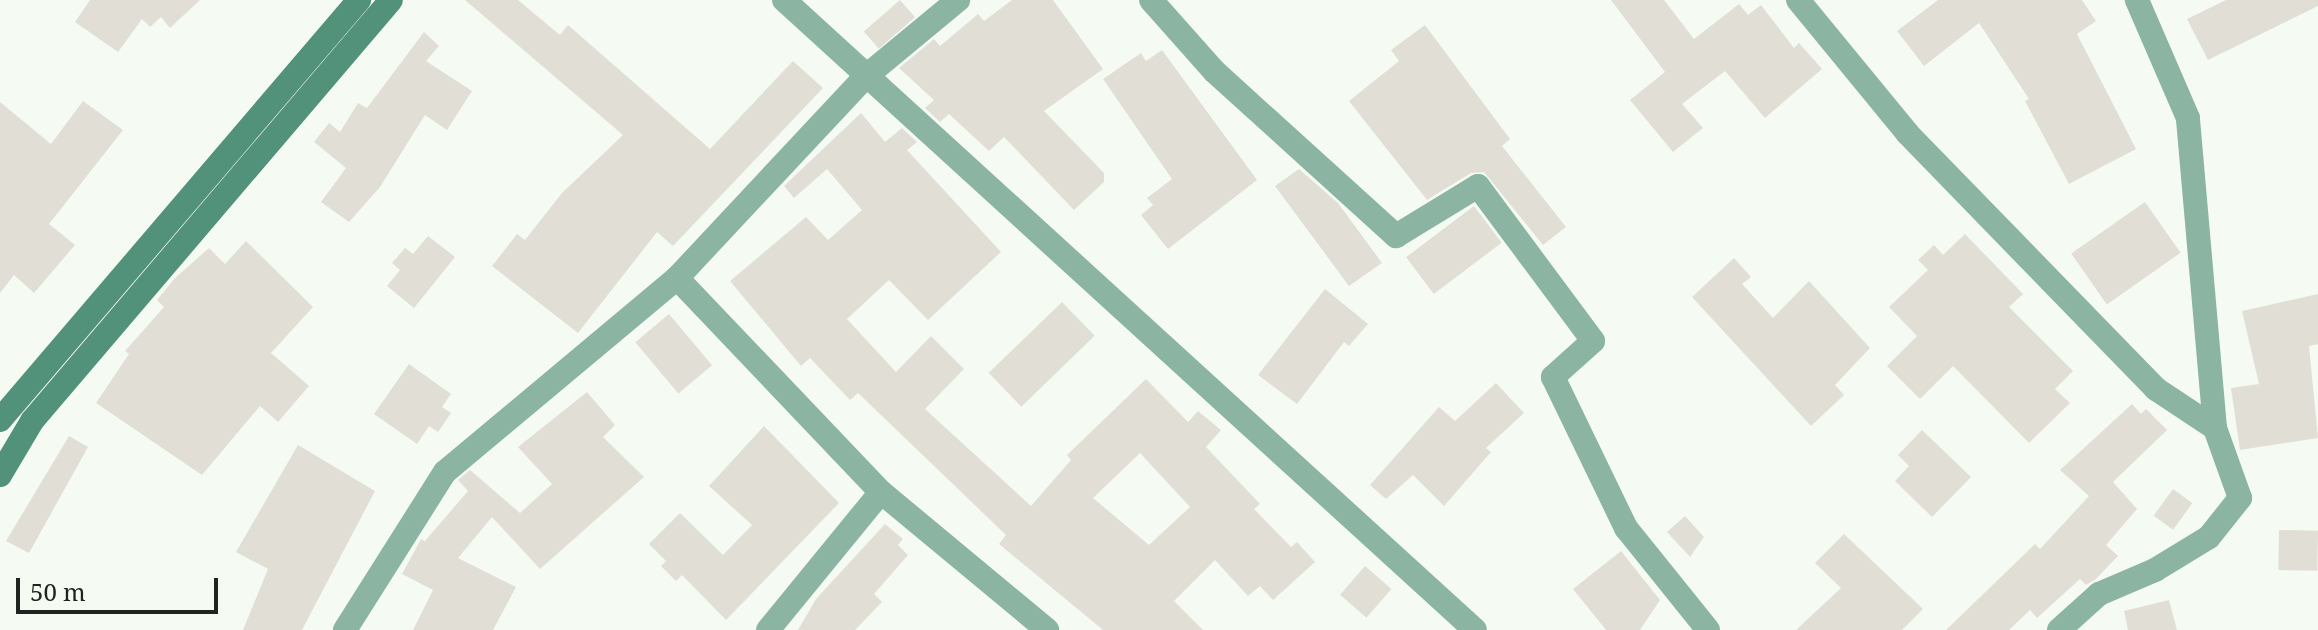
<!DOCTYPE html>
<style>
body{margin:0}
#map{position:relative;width:2318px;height:630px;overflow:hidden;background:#f5fbf2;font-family:"Noto Serif",serif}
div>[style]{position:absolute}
.building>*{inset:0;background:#e1dfd5;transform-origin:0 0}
.street>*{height:24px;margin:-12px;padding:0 12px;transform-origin:12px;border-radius:12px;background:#8bb4a3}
.secondary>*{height:24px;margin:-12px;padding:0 12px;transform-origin:12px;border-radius:12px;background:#52917a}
span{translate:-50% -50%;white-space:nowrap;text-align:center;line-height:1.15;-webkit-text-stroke:8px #f5fbf2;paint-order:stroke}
.scale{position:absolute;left:16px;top:578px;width:202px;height:36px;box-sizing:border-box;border:4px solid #20231f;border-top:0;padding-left:10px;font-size:24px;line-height:28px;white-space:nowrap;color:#20231f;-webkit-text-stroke:6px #f5fbf2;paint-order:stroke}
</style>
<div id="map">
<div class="building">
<div style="clip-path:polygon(90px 0,200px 0,170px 28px,161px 17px,150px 27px,142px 19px,118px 52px,75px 22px)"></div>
<div style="clip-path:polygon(465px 0,518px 0,560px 35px,568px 25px,710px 149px,793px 61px,823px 88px,673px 246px,657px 232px,578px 333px,492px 266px,517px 234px,525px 240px,562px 193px,623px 135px)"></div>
<div style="left:900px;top:0;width:23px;height:48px;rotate:49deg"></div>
<div style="clip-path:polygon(1012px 0,1053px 0,1103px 69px,1044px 111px,1104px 173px,1104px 182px,1074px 210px,1004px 137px,989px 151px,949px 114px,940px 122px,925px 108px,934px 100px,899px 68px,934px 39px,940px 46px,978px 14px,984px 21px)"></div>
<div style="clip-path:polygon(1611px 0,1664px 0,1694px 39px,1739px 4px,1748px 15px,1761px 5px,1794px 48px,1799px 43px,1822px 69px,1765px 118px,1725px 71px,1682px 104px,1703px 128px,1673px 152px,1630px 100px,1665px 72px)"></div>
<div style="clip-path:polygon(1938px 0,2082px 0,2096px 21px,2077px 34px,2136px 149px,2069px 184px,2025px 101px,2029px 99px,1979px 23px,1924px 66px,1897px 31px)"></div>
<div style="clip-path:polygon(2226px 0,2318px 0,2318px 6px,2208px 60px,2187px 19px)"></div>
<div style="clip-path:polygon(1425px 25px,1510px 139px,1502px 146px,1566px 227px,1543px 245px,1484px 172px,1471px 173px,1427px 200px,1349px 101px,1399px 61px,1391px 50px)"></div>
<div style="clip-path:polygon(424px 32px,439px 46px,426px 61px,472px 91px,447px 130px,425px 115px,380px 187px,349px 222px,321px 202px,346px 168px,314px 142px,329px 123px,340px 132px,358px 103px,367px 108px)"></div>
<div style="clip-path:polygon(1162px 50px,1257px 180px,1168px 249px,1141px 215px,1153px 205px,1147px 198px,1172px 179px,1103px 79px,1141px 53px,1146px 61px)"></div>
<div style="clip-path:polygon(83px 101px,123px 130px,49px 224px,75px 245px,34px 293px,14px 275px,0 293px,0 102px,51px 144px)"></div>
<div style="clip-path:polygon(evenodd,861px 113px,885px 142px,902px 128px,917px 142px,907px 150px,1001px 252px,928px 320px,889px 280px,847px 319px,896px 372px,931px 336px,964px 369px,925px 409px,1031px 506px,1071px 460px,1067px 455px,1146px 379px,1188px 422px,1198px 411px,1221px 430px,1206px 447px,1260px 504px,1254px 509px,1291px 547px,1297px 542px,1315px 562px,1273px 600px,1260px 586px,1248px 596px,1215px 560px,1174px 601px,1203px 630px,1103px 630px,999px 544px,1006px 535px,858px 393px,850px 400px,810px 358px,801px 366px,730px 281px,806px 217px,828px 240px,862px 210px,827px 169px,794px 198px,784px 186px,861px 113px,1140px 453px,1190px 507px,1149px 545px,1093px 498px,1140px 453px)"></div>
<div style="clip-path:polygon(1299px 169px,1338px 203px,1382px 263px,1349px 286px,1275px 186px)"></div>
<div style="left:2145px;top:202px;width:62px;height:90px;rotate:55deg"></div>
<div style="left:1474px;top:206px;width:46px;height:85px;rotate:53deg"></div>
<div style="clip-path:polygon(1965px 234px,2023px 294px,2009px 307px,2073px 371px,2055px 389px,2070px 403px,2029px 443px,1953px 366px,1920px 399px,1887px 366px,1917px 336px,1889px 307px,1928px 270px,1918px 260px,1934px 245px,1943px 255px)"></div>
<div style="clip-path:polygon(428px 236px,455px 257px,414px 308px,387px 286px,400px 270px,392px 263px,405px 248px,413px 254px)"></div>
<div style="clip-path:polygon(246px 241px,313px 307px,271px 353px,309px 386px,278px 422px,260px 406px,202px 475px,96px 403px,129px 354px,125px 351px,164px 307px,157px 300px,175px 278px,209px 248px,225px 264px)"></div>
<div style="clip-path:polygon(1734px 258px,1751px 277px,1742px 284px,1773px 318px,1809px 281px,1870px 348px,1835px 385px,1844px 395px,1811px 426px,1692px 297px)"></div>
<div style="clip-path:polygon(1325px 289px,1368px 324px,1349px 346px,1344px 342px,1297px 404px,1258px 375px)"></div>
<div style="clip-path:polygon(2318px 294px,2318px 344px,2309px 346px,2318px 438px,2240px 450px,2231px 388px,2259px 384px,2242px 311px)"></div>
<div style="left:1062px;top:302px;width:47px;height:102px;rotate:46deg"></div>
<div style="left:669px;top:314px;width:67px;height:44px;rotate:50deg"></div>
<div style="clip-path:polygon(409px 364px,451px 394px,442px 407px,451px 413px,438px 432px,429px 426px,417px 444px,374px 414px)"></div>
<div style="clip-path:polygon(1496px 383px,1524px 413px,1486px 448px,1491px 452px,1444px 506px,1413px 475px,1386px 499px,1370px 485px,1439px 407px,1455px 421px)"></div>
<div style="clip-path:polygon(587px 392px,615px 425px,603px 437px,644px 477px,540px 569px,492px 517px,458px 558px,516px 587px,493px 630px,413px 630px,433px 590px,402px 574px,421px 539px,425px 541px,468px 491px,458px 480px,470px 470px,520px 513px,552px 484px,518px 447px)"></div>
<div style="clip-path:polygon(2132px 404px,2141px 414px,2146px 409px,2167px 430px,2113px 482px,2137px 509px,2106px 545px,2118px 556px,2096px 579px,2086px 585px,2080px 579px,2037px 618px,2030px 610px,2009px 630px,1946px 630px,2035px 544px,2040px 549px,2089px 496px,2060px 470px)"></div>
<div style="clip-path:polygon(764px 426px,839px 503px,726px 620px,682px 575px,676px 581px,661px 566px,666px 561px,649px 544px,680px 513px,723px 555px,752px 525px,709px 486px)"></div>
<div style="clip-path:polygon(1922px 430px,1971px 477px,1932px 517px,1895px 481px,1909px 466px,1898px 455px)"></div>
<div style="clip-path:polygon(69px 436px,88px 447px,29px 553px,6px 541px)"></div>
<div style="clip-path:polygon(298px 445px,375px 491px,302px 630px,243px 630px,268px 569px,236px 552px)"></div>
<div style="left:2173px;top:489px;width:24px;height:33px;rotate:36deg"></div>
<div style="clip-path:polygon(1685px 516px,1704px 537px,1690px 557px,1667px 532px)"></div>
<div style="clip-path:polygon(885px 524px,903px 539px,898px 545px,908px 555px,874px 594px,882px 602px,855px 630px,798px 630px,816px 599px)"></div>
<div style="left:2279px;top:530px;width:39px;height:40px;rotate:1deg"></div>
<div style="clip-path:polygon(1844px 534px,1923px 609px,1902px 630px,1796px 630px,1841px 588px,1815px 563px)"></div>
<div style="clip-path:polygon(1621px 551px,1660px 600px,1640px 630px,1606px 630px,1573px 589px)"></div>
<div style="left:1365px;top:566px;width:35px;height:38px;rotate:41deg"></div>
<div style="clip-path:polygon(2169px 600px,2177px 630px,2128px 630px,2124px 611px)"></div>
</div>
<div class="street">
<div style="left:784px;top:0;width:935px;rotate:42.36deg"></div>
<div style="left:1151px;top:0;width:95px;rotate:48.4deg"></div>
<div style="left:1214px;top:71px;width:246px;rotate:42.2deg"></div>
<div style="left:1396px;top:236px;width:96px;rotate:-31.4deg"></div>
<div style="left:1478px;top:186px;width:193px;rotate:53.4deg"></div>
<div style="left:1593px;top:341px;width:54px;rotate:138deg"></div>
<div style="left:1553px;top:377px;width:168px;rotate:64.2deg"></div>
<div style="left:1626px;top:528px;width:131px;rotate:51.2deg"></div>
<div style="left:1798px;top:0;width:173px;rotate:50.6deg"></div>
<div style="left:1908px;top:134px;width:356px;rotate:45.8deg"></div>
<div style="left:2156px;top:389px;width:71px;rotate:33.5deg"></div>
<div style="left:677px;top:278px;width:296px;rotate:46.4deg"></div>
<div style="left:881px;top:492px;width:216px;rotate:39.7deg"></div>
<div style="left:345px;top:630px;width:187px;rotate:-57.7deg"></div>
<div style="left:445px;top:472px;width:302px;rotate:-39.9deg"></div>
<div style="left:677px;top:278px;width:275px;rotate:-46.9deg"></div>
<div style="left:865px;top:77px;width:121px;rotate:-39.6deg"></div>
<div style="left:768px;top:630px;width:178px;rotate:-50.7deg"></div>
<div style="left:2059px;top:630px;width:54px;rotate:-42deg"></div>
<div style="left:2099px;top:594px;width:61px;rotate:-23.2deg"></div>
<div style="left:2155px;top:570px;width:63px;rotate:-31.4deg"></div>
<div style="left:2209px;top:537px;width:50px;rotate:-51.5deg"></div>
<div style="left:2240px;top:498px;width:74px;rotate:-109.7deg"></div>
<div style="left:2215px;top:428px;width:311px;rotate:-95deg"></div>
<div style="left:2188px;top:118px;width:129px;rotate:-113.4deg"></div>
</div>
<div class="secondary">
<div style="left:0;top:420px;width:553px;rotate:-49.48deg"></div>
<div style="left:0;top:475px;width:63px;rotate:-59.3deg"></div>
<div style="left:32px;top:421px;width:553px;rotate:-49.54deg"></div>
</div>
<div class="scale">50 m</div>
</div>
